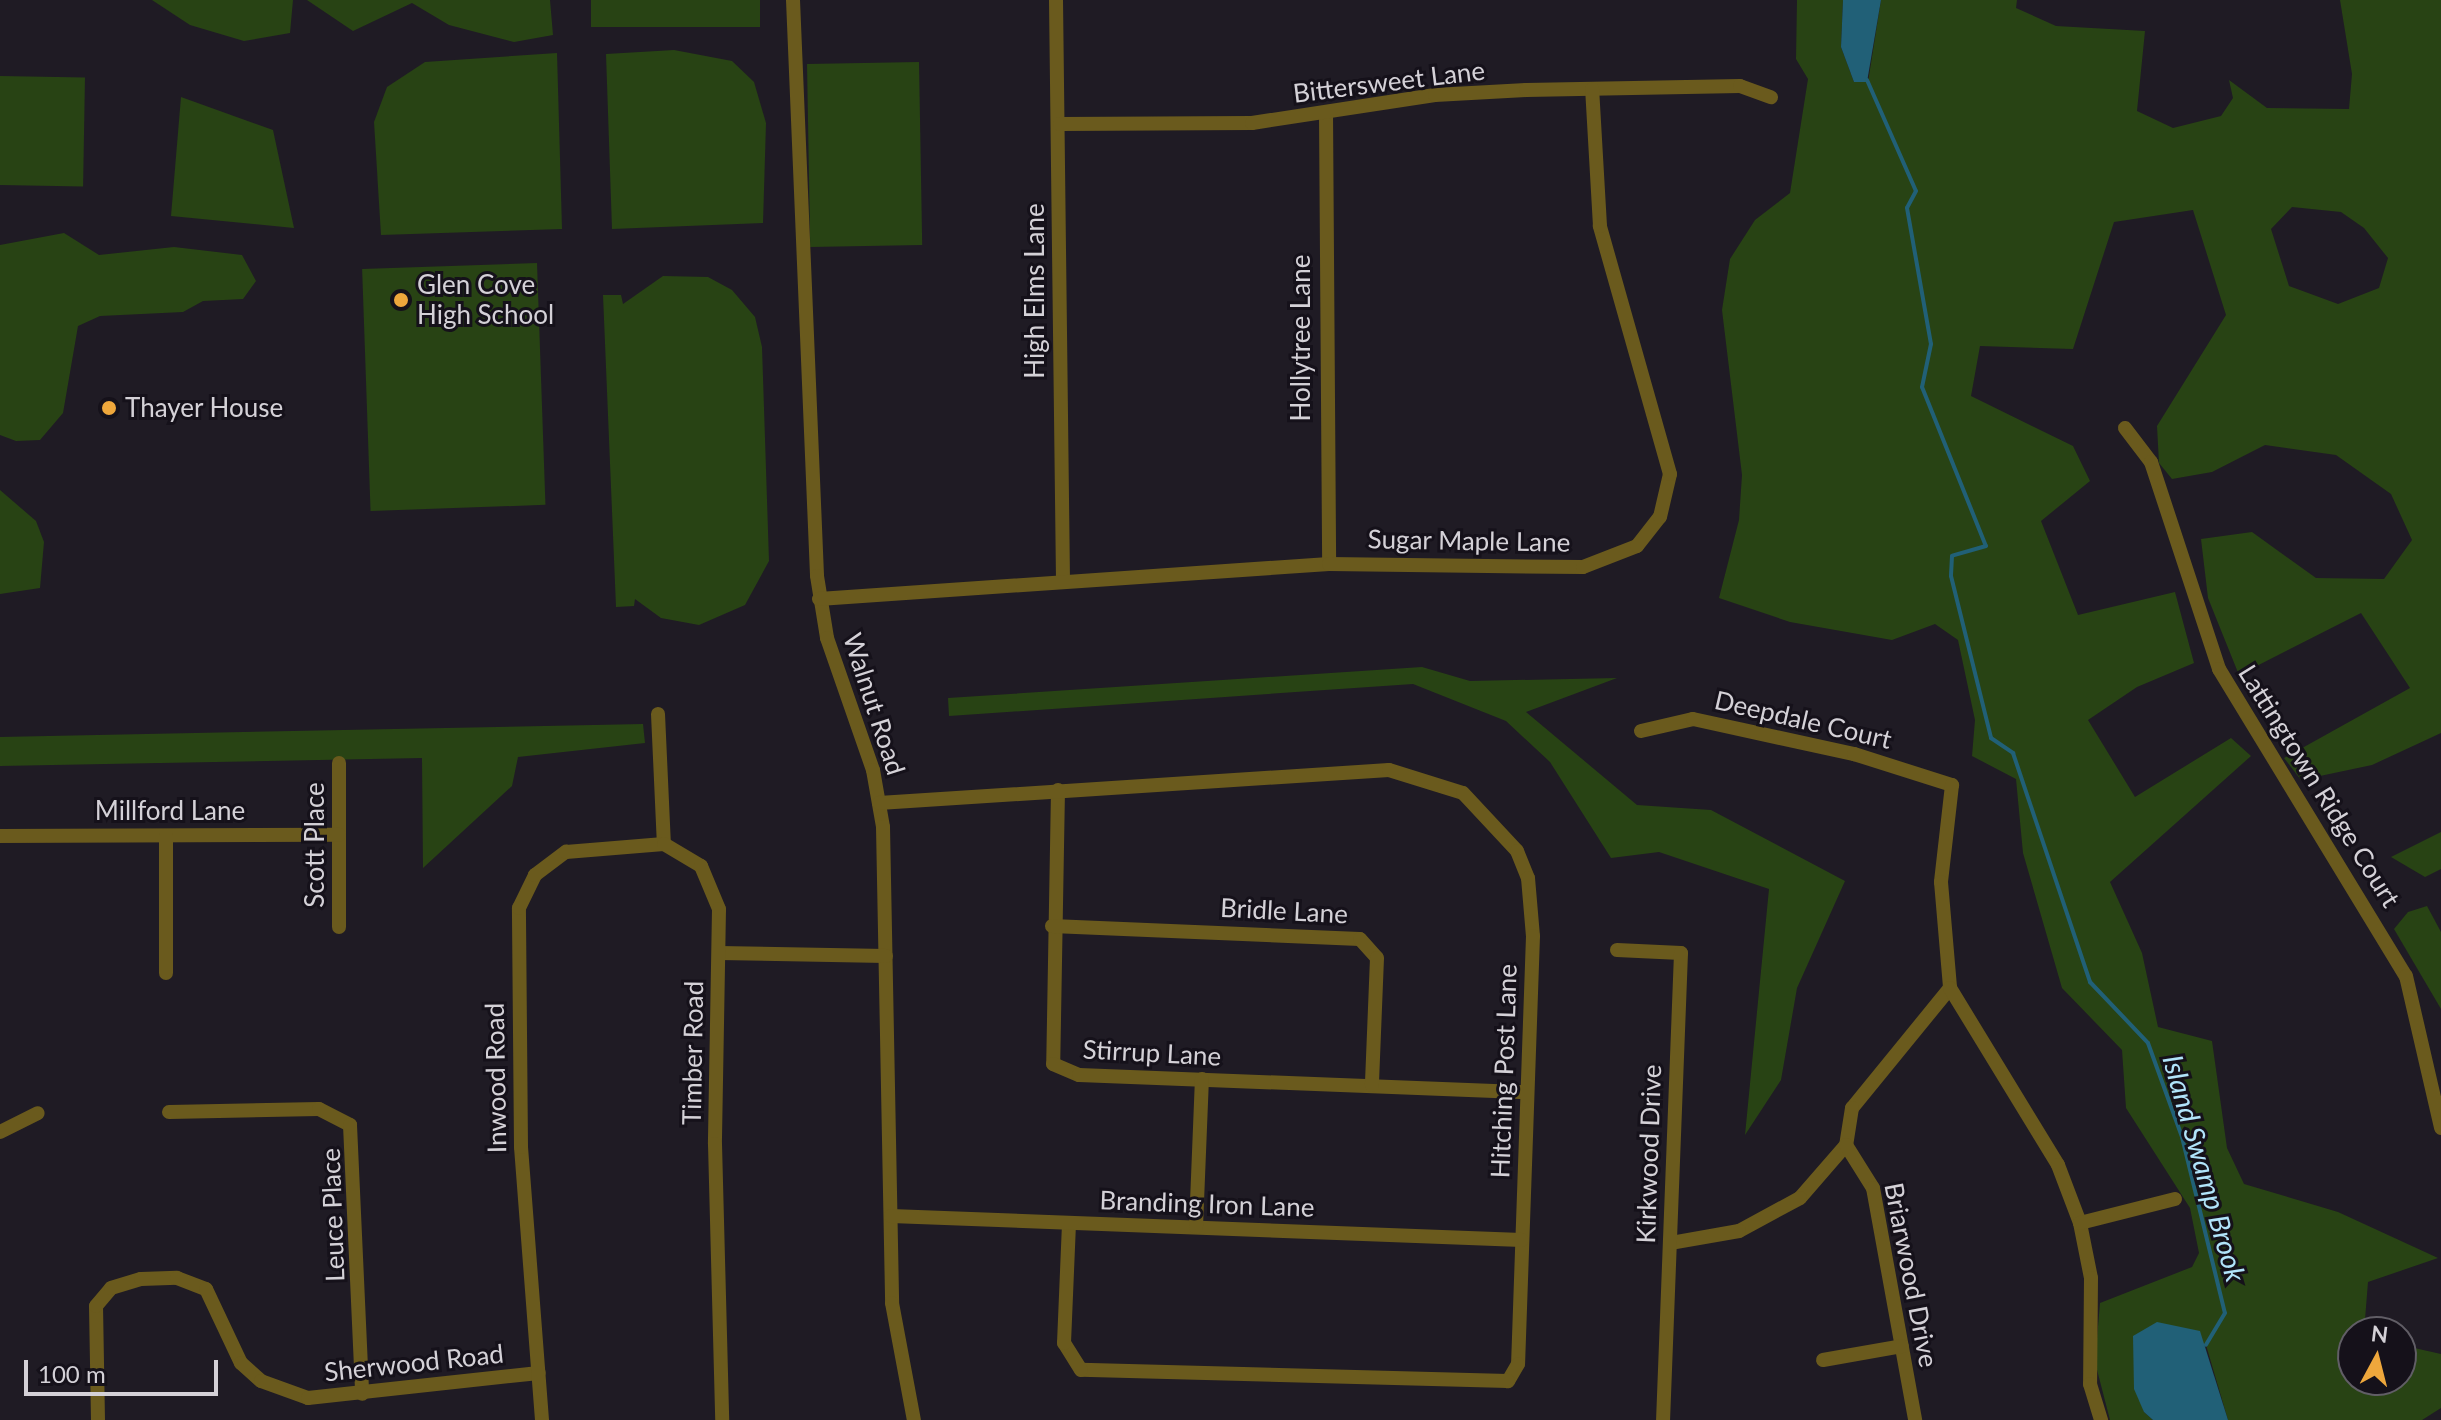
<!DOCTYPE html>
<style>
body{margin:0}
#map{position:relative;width:2441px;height:1420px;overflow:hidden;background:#1f1b24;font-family:Lato,sans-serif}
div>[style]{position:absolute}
.green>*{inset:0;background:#284314;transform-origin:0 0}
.water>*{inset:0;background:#216077}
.stream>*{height:4px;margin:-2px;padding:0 2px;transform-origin:2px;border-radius:2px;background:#216077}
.minor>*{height:14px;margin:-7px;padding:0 7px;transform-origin:7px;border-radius:7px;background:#6a5a1d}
.dots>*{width:22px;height:22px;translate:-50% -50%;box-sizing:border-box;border:4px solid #15111a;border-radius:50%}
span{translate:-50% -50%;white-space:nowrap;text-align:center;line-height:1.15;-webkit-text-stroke:6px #15111a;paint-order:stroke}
.street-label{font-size:26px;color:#d4d1d7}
.poi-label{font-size:26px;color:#d4d1d7}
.left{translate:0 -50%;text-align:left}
.water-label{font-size:28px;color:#b1e4fa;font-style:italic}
.north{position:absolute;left:2337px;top:1316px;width:80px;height:80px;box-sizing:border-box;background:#15111a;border:2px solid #615e66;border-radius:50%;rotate:7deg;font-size:22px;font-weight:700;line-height:32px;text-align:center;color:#d4d1d7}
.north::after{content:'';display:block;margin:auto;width:28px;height:36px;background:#eea73c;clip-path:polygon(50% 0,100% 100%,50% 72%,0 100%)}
.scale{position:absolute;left:24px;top:1360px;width:194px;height:36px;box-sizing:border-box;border:4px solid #d4d1d7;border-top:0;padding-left:10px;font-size:24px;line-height:28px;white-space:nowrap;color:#d4d1d7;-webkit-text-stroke:6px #15111a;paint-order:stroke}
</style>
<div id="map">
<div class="green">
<div style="clip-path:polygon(152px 0,293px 0,290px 33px,244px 41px,190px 25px)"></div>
<div style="clip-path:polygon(307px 0,550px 0,553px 35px,514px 42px,449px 25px,412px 3px,353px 31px)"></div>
<div style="left:591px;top:0;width:169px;height:27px"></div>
<div style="clip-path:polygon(evenodd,1797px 0,1843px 0,1841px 47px,1854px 82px,1868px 82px,1881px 0,2017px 0,2016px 8px,2056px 26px,2145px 31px,2137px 111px,2173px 128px,2221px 116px,2233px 98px,2229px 80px,2267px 108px,2349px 109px,2352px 74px,2340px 0,2441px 0,2441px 733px,2372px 765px,2301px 780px,2284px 758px,2410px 688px,2361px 613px,2239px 675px,2208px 598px,2201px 539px,2252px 532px,2316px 578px,2384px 579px,2412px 540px,2391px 494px,2336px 455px,2265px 445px,2212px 472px,2172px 479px,2159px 463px,2157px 426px,2226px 315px,2193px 210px,2114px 222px,2073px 349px,1980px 346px,1971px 396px,2073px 446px,2090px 481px,2041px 521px,2078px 615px,2175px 592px,2194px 663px,2137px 687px,2088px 720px,2135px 797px,2231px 738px,2251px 756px,2110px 882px,2142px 953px,2158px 1027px,2212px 1041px,2227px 1148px,2244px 1184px,2338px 1212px,2438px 1258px,2368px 1282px,2364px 1332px,2353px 1332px,2353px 1380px,2401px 1380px,2401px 1345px,2441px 1354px,2441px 1408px,2422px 1420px,2228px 1420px,2206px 1345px,2133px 1336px,2144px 1412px,2153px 1420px,2110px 1420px,2095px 1362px,2100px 1303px,2192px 1267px,2199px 1253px,2190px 1208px,2126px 1108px,2122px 1050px,2062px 988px,2023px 853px,2016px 779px,1972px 756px,1975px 720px,1958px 640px,1935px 624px,1892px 640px,1790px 622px,1719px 598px,1739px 520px,1742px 475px,1722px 310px,1730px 259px,1755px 220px,1790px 193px,1808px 79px,1796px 59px,1797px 0,2292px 207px,2341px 212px,2364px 228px,2388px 258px,2379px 288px,2338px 304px,2289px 286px,2271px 229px,2292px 207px)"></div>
<div style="clip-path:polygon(674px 50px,732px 61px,754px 82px,766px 123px,763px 223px,612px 229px,606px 54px)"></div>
<div style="clip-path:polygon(557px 53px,562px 229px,381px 235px,374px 122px,387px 87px,425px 62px)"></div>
<div style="left:919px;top:62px;width:183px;height:112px;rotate:89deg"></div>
<div style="left:0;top:76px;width:85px;height:109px;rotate:1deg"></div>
<div style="clip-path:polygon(181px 97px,273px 130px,294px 228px,171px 216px)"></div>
<div style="clip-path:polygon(64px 233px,99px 255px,174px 247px,242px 255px,256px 281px,243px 299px,203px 301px,183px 312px,100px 316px,78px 326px,63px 413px,40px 440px,16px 441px,0 435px,0 245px)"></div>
<div style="left:537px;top:263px;width:242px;height:175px;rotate:88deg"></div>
<div style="clip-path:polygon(663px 276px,708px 277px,732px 290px,755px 317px,762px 347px,769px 561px,745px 605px,699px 625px,661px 618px,635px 599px,634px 606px,616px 607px,603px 295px,621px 295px,623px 304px)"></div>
<div style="clip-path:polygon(0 490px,36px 521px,44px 542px,40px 588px,0 594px)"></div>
<div style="clip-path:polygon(1422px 667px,1470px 681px,1617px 678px,1526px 712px,1637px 805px,1711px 810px,1845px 881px,1797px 988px,1781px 1080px,1745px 1135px,1769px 889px,1659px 852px,1611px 858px,1550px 762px,1506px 721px,1413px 684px,949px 716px,948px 698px)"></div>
<div style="clip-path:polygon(643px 724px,645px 743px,518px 757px,512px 786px,423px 868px,422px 758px,0 766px,0 737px)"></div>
<div style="clip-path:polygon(2441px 832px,2441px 869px,2425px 877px,2391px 857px)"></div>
<div style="clip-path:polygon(2427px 906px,2441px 932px,2441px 1009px,2394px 929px,2408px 912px)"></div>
</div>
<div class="water">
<div style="clip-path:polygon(1843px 0,1881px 0,1867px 82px,1854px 82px,1841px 47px)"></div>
<div style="clip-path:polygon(2157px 1322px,2200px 1331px,2228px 1420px,2153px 1420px,2144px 1412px,2134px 1389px,2133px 1336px)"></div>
</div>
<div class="stream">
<div style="left:1867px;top:80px;width:121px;rotate:66.2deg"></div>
<div style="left:1916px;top:191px;width:19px;rotate:118deg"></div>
<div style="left:1907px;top:208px;width:138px;rotate:80deg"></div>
<div style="left:1931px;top:344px;width:44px;rotate:101.8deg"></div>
<div style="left:1922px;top:387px;width:171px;rotate:68.1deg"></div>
<div style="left:1986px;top:546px;width:35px;rotate:164deg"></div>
<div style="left:1952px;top:556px;width:20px;rotate:93deg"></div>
<div style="left:1951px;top:576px;width:167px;rotate:76.1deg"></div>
<div style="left:1991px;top:738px;width:27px;rotate:34deg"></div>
<div style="left:2013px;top:753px;width:242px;rotate:71.4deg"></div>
<div style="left:2090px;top:982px;width:84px;rotate:46.4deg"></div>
<div style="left:2148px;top:1043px;width:100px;rotate:70.1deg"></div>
<div style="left:2182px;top:1137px;width:181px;rotate:76.3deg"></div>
<div style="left:2225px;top:1313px;width:37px;rotate:121deg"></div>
</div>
<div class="minor">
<div style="left:793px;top:0;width:576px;rotate:87.61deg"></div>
<div style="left:817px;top:576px;width:63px;rotate:80.8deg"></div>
<div style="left:827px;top:638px;width:140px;rotate:70.8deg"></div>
<div style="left:873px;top:770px;width:58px;rotate:80deg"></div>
<div style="left:883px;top:827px;width:476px;rotate:88.9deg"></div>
<div style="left:892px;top:1303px;width:119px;rotate:79.4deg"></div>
<div style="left:1056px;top:0;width:582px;rotate:89.31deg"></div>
<div style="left:1326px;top:113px;width:451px;rotate:89.6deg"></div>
<div style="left:1060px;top:124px;width:192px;rotate:-0.3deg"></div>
<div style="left:1252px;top:123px;width:185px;rotate:-8.7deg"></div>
<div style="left:1435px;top:95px;width:91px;rotate:-3.1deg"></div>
<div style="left:1526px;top:90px;width:214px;rotate:-1.1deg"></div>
<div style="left:1740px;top:86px;width:33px;rotate:20deg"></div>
<div style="left:2125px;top:428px;width:43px;rotate:52.6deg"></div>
<div style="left:2151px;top:462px;width:218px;rotate:71.8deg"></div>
<div style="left:2219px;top:669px;width:359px;rotate:58.7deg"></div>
<div style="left:2406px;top:976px;width:156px;rotate:77deg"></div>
<div style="left:819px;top:599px;width:511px;rotate:-3.93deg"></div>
<div style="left:1329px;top:564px;width:254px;rotate:0.7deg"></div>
<div style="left:1583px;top:567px;width:58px;rotate:-21.3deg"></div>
<div style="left:1637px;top:546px;width:37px;rotate:-52deg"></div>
<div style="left:1660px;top:517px;width:44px;rotate:-76.9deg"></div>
<div style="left:1670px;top:474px;width:258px;rotate:-105.8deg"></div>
<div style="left:1600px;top:226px;width:137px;rotate:-93.3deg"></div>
<div style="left:658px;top:714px;width:130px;rotate:87.4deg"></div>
<div style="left:1641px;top:731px;width:53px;rotate:-13deg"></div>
<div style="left:1693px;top:719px;width:165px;rotate:12.3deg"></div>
<div style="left:1854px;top:754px;width:103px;rotate:17.6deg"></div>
<div style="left:1952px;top:785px;width:98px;rotate:96.5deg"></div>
<div style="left:1941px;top:882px;width:106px;rotate:85.1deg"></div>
<div style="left:1950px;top:988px;width:155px;rotate:129.2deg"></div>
<div style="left:1852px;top:1108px;width:37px;rotate:99deg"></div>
<div style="left:1846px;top:1145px;width:70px;rotate:131deg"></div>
<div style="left:1800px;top:1198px;width:69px;rotate:151.6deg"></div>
<div style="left:1739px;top:1231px;width:70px;rotate:170.1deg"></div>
<div style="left:339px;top:763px;width:164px;rotate:90deg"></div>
<div style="left:1058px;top:790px;width:274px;rotate:91deg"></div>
<div style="left:1053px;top:1064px;width:28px;rotate:23deg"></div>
<div style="left:1079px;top:1075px;width:448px;rotate:2.2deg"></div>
<div style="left:879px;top:803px;width:511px;rotate:-3.7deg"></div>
<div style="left:1389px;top:770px;width:77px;rotate:17.3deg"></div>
<div style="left:1463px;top:793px;width:79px;rotate:47deg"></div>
<div style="left:1517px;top:851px;width:29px;rotate:68deg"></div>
<div style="left:1528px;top:878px;width:58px;rotate:85.1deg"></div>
<div style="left:1533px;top:936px;width:428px;rotate:92deg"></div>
<div style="left:1518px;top:1364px;width:20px;rotate:120deg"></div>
<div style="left:1508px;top:1381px;width:427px;rotate:-178.5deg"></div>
<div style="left:1081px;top:1370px;width:32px;rotate:-122deg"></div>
<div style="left:1064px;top:1343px;width:120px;rotate:-87.6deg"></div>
<div style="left:0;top:836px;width:339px;rotate:-0.2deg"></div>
<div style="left:1052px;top:926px;width:308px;rotate:2.4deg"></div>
<div style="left:1360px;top:939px;width:25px;rotate:48deg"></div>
<div style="left:1377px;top:958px;width:127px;rotate:92.3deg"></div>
<div style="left:1617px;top:950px;width:64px;rotate:2.7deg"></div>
<div style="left:1681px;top:953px;width:467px;rotate:92.2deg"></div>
<div style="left:719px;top:953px;width:167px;rotate:1deg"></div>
<div style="left:166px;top:973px;width:137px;rotate:-90deg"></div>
<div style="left:1950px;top:988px;width:207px;rotate:58.6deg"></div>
<div style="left:2058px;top:1165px;width:62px;rotate:69.2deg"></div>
<div style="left:2080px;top:1223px;width:56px;rotate:78.7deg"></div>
<div style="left:2091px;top:1278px;width:106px;rotate:90.5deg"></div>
<div style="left:2090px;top:1384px;width:38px;rotate:73deg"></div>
<div style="left:169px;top:1112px;width:150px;rotate:-1.1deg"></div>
<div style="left:319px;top:1109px;width:35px;rotate:27deg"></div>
<div style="left:350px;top:1125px;width:269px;rotate:87.4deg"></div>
<div style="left:0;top:1132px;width:42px;rotate:-26.6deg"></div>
<div style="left:1846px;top:1145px;width:51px;rotate:57.9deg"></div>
<div style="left:1873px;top:1188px;width:236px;rotate:79.7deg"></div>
<div style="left:891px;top:1216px;width:631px;rotate:2.18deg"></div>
<div style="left:2080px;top:1223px;width:98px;rotate:-14.2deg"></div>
<div style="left:1196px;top:1227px;width:148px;rotate:-87.7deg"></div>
<div style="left:1823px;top:1360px;width:80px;rotate:-10deg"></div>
<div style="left:98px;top:1420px;width:114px;rotate:-91deg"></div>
<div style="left:96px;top:1306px;width:23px;rotate:-50deg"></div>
<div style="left:111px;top:1288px;width:31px;rotate:-17deg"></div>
<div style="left:141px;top:1279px;width:36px;rotate:-2deg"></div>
<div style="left:177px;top:1278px;width:31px;rotate:21deg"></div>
<div style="left:206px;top:1289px;width:82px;rotate:64.7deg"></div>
<div style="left:241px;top:1363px;width:27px;rotate:42deg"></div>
<div style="left:261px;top:1381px;width:50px;rotate:19.9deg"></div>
<div style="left:308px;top:1398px;width:232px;rotate:-6.2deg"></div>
<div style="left:542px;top:1420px;width:274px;rotate:-94.4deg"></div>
<div style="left:521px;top:1147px;width:239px;rotate:-90.5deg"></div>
<div style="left:519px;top:908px;width:37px;rotate:-64deg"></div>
<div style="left:535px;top:875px;width:39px;rotate:-37deg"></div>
<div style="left:566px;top:852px;width:98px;rotate:-4.7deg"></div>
<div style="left:664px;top:844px;width:43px;rotate:30.7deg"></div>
<div style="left:701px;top:866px;width:47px;rotate:67.3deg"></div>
<div style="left:719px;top:909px;width:235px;rotate:91deg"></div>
<div style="left:715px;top:1144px;width:276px;rotate:88.5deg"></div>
</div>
<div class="dots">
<div style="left:401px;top:300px;background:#eea73c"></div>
<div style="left:109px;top:408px;background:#eea73c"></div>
</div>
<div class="street-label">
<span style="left:1389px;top:82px;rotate:-7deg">Bittersweet Lane</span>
<span style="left:1035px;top:291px;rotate:-90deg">High Elms Lane</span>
<span style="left:1301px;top:338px;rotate:-90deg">Hollytree Lane</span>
<span style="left:1469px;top:541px;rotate:1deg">Sugar Maple Lane</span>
<span style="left:874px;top:704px;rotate:72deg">Walnut Road</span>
<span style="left:1803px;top:720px;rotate:13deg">Deepdale Court</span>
<span style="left:2319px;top:786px;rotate:58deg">Lattingtown Ridge Court</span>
<span style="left:170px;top:811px">Millford Lane</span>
<span style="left:315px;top:845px;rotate:-90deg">Scott Place</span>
<span style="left:1284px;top:911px;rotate:3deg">Bridle Lane</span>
<span style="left:693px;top:1053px;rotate:-89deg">Timber Road</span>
<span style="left:1152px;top:1053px;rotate:3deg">Stirrup Lane</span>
<span style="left:1504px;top:1071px;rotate:-88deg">Hitching Post Lane</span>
<span style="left:496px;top:1078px;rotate:-91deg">Inwood Road</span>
<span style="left:1649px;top:1154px;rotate:-88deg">Kirkwood Drive</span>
<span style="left:1207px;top:1204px;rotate:2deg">Branding Iron Lane</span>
<span style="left:333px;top:1215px;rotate:-92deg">Leuce Place</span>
<span style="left:1911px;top:1275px;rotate:79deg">Briarwood Drive</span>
<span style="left:414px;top:1363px;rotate:-6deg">Sherwood Road</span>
</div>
<div class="poi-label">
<span class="left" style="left:417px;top:300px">Glen Cove<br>High School</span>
<span class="left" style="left:125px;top:408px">Thayer House</span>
</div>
<div class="water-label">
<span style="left:2205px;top:1168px;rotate:74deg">Island Swamp Brook</span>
</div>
<div class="north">N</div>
<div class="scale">100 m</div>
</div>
